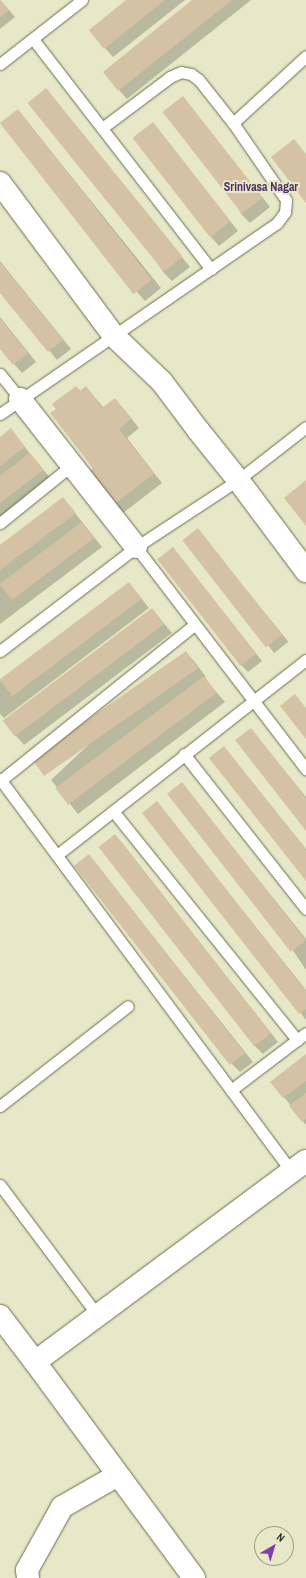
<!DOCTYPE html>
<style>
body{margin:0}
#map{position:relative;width:306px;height:1578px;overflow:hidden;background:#e7e8c7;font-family:"Archivo Narrow",sans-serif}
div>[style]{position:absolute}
.shadow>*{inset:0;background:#0003;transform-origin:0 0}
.building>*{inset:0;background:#d5c2a5;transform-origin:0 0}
.roads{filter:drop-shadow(0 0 1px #6c6d50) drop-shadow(0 0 1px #6c6d50)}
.service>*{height:11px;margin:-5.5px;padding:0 5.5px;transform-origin:5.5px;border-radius:5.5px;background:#fff}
.minor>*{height:22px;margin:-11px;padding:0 11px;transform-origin:11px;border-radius:11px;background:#fff}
.tertiary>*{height:22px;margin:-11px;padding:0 11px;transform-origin:11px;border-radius:11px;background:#fff}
span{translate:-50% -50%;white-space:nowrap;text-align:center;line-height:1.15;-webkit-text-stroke:4px #e7e8c7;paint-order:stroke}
.neighbourhood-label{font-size:12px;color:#523069;font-weight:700}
.north{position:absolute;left:254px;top:1526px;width:40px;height:40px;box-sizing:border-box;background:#e7e8c7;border:1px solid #9fa087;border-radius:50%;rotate:38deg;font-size:11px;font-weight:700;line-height:16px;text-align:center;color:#333327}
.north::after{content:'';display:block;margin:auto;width:14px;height:18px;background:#843daf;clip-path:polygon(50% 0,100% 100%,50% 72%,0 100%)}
</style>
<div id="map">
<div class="shadow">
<div style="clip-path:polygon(0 0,15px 17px,0 29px)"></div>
<div style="clip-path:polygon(128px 0,185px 0,113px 57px,105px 48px)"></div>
<div style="clip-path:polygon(194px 0,251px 0,127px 99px,119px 90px)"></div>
<div style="clip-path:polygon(46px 89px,190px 267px,172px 281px,163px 272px)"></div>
<div style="clip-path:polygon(183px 97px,270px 207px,250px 223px,241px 214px)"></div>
<div style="clip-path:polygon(18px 110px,161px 288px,145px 301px,137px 292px)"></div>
<div style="clip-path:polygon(153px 123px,238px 231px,219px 246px,211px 237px)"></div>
<div style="clip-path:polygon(0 261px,71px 349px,57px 360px,0 291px)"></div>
<div style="clip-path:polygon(0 317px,36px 362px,22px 373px,0 348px)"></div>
<div style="clip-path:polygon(76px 387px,81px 391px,86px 387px,104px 408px,115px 399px,123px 408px,139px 428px,127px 438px,162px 483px,123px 513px,114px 504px,57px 409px)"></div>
<div style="clip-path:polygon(11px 430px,51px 479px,0 518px,0 438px)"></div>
<div style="clip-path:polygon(63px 498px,102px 547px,0 624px,0 546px)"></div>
<div style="left:197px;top:529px;width:145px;height:18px;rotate:51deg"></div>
<div style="clip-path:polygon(173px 549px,262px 661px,248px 672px,241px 665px)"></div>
<div style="clip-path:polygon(129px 583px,149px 608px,4px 718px,0 714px,0 681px)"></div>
<div style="clip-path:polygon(152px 609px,172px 633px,24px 745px,16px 736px,4px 721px)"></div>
<div style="clip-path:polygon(186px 653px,194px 661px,206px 677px,204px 678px,225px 702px,78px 814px,51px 780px)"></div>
<div style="clip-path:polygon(251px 729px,306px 797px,306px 830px)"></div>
<div style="clip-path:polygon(224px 747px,306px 849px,306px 880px)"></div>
<div style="clip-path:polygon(182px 784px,306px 939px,306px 970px)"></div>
<div style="clip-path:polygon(157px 803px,306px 990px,306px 1020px,143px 813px)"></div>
<div style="clip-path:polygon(115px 835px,123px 844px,278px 1042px,263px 1054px,255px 1046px)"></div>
<div style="clip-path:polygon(88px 855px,253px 1062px,240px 1072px,231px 1063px)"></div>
<div style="clip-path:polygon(306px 1056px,306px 1125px,272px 1082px)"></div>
</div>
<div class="building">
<div style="clip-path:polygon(0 0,9px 10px,0 17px)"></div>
<div style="clip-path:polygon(126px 0,165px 0,104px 49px,89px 30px)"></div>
<div style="clip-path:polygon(192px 0,232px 0,118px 91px,103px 72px)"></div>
<div style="left:46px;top:88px;width:217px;height:24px;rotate:51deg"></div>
<div style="left:183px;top:96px;width:129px;height:26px;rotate:52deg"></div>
<div style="left:18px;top:109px;width:217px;height:23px;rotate:52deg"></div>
<div style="left:153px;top:122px;width:126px;height:26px;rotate:52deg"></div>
<div style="clip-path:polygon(294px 139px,306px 154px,306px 203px,271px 157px)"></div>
<div style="clip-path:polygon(0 262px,63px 340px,48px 352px,0 293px)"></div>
<div style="clip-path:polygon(0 318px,28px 353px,13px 365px,0 349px)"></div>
<div style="clip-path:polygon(76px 386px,80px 391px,86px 386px,102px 408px,115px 398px,131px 419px,119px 429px,154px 474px,113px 505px,88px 472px,93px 468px,50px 413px,56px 409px,52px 404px)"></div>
<div style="clip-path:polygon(11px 428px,25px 447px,0 466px,0 437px)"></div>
<div style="clip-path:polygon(30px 453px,43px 470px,0 503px,0 476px)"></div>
<div style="clip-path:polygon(306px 480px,306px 526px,284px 498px)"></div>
<div style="clip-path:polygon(63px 497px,76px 513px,0 570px,0 545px)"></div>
<div style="left:82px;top:522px;width:20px;height:103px;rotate:53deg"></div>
<div style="left:198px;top:528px;width:136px;height:20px;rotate:52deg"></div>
<div style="left:173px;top:547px;width:135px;height:20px;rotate:52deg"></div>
<div style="left:129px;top:582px;width:21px;height:162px;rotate:53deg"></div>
<div style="left:152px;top:608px;width:20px;height:187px;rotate:53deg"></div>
<div style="left:186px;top:651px;width:21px;height:188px;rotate:55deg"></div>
<div style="left:204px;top:676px;width:21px;height:186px;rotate:53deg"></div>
<div style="clip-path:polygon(295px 694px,306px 708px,306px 739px,280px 706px)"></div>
<div style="clip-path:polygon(251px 728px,306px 798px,306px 831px,235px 740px)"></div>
<div style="clip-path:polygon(224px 746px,306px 850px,306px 881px,209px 758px)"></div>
<div style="left:182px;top:782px;width:201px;height:19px;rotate:52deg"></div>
<div style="clip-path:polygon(157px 801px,306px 991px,306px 1009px,299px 1014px,142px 813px)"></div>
<div style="left:115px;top:834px;width:253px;height:21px;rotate:52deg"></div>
<div style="left:89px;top:854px;width:253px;height:19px;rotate:52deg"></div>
<div style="clip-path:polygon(306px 1054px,306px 1081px,283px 1098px,270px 1082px)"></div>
<div style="clip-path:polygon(306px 1093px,306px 1119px,302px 1122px,289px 1106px)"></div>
</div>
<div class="roads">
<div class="service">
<div style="left:33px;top:39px;width:291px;rotate:52.3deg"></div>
<div style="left:0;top:64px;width:104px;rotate:-38deg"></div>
<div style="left:233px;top:123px;width:99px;rotate:-42.5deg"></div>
<div style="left:0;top:374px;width:32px;rotate:51deg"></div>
<div style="left:0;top:414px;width:336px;rotate:-34.6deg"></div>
<div style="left:277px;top:223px;width:14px;rotate:-54deg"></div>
<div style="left:285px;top:212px;width:12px;rotate:-85deg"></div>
<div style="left:286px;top:200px;width:93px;rotate:-124.5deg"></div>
<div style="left:233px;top:123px;width:55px;rotate:-128.3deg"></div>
<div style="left:199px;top:80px;width:10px;rotate:-143deg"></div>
<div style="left:191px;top:74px;width:10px;rotate:-169deg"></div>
<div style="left:181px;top:72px;width:12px;rotate:156deg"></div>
<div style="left:170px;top:77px;width:85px;rotate:143.1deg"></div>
<div style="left:0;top:523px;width:92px;rotate:-38.9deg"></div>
<div style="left:136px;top:547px;width:280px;rotate:52.6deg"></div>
<div style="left:0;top:651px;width:171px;rotate:-37.4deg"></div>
<div style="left:136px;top:547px;width:122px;rotate:-33.3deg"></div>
<div style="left:238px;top:480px;width:86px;rotate:-37.9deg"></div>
<div style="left:184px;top:754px;width:197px;rotate:51.8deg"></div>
<div style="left:0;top:779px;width:490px;rotate:53.4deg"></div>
<div style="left:0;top:781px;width:250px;rotate:-38.8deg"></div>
<div style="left:113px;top:811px;width:294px;rotate:51.2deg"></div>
<div style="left:57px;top:855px;width:316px;rotate:-38.1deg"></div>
<div style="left:231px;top:1090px;width:94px;rotate:-37.2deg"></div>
<div style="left:0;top:1106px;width:162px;rotate:-38deg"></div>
<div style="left:0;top:1185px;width:164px;rotate:53.2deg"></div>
</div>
<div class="minor">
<div style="left:20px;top:399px;width:188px;rotate:51.9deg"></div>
<div style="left:28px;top:1578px;width:8px;rotate:-97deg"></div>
<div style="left:27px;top:1570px;width:72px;rotate:-60.9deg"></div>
<div style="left:62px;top:1507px;width:64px;rotate:-29.7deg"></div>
</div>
<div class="tertiary">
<div style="left:0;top:183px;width:191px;rotate:53.3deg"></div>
<div style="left:114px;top:336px;width:66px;rotate:43.8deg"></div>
<div style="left:162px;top:382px;width:60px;rotate:53.1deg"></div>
<div style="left:198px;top:430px;width:64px;rotate:51.3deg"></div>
<div style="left:238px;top:480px;width:114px;rotate:53.2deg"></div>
<div style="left:0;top:1316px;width:58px;rotate:52.7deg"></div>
<div style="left:35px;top:1362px;width:337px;rotate:-36.6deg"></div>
<div style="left:35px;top:1362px;width:268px;rotate:53.6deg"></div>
</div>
</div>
<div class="neighbourhood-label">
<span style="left:261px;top:188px">Srinivasa Nagar</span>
</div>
<div class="north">N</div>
</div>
